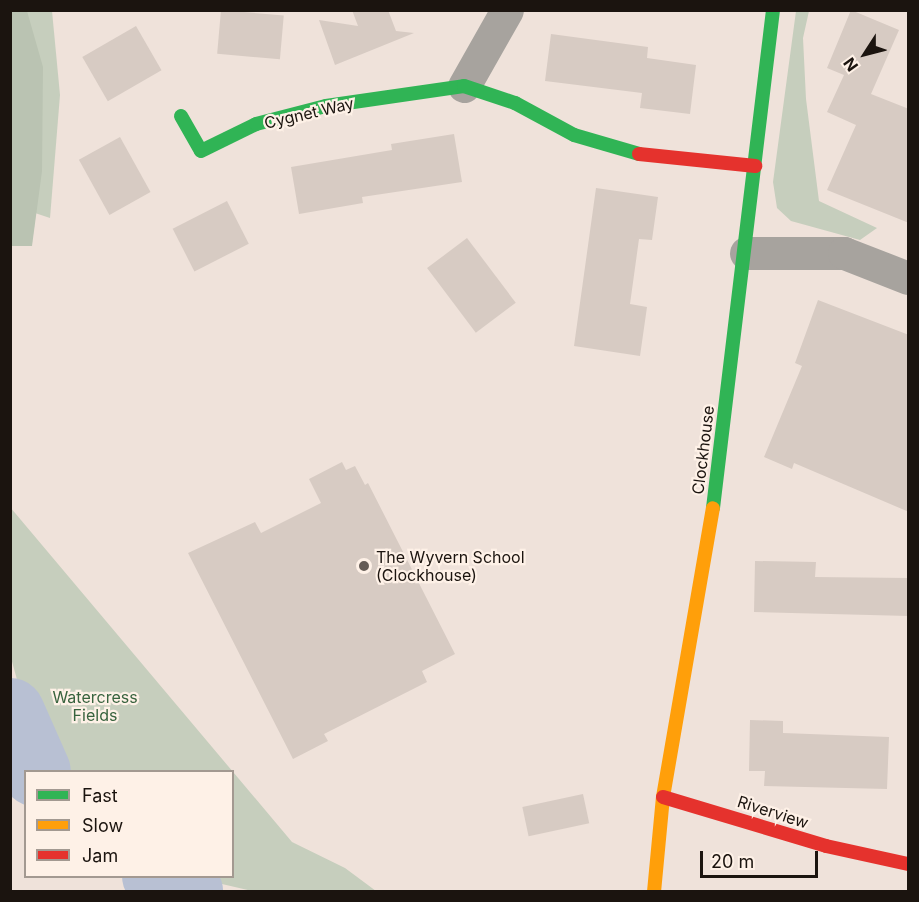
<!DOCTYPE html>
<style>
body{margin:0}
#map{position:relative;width:919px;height:902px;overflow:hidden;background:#efe2da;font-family:Inter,sans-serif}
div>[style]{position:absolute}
.green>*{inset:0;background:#c6cebd}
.forest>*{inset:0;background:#bac3b2}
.river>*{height:70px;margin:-35px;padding:0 35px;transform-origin:35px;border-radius:35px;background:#b8c0d3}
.building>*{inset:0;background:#d7cbc3;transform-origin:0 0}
.street>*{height:33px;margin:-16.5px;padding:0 16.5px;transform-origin:16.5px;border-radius:16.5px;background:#a7a39e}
.fast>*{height:14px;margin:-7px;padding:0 7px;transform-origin:7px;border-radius:7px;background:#30b455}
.slow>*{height:14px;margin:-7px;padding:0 7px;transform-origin:7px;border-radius:7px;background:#ff9f0a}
.jam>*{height:14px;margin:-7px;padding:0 7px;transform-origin:7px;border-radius:7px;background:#e5322d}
.dots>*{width:16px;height:16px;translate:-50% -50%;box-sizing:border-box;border:3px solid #fef1e7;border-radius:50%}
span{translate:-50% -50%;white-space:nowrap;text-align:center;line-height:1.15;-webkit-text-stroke:4.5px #fef1e7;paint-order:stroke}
.street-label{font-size:16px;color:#1b140f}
.poi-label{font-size:16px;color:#1b140f}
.left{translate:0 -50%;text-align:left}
.park-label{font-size:16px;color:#38633e}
.frame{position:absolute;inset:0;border:12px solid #1b140f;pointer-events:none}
.legend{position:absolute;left:24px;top:770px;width:210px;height:108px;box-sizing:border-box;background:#fef1e7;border:2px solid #a39991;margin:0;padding:8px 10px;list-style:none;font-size:18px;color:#1b140f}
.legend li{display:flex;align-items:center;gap:12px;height:30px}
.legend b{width:30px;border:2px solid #a39991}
.north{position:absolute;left:835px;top:24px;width:60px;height:60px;-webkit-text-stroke:4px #fef1e7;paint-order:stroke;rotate:234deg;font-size:16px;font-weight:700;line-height:24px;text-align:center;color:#1b140f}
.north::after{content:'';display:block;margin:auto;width:21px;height:27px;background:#1b140f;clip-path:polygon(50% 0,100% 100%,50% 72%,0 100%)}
.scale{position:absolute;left:700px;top:851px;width:118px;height:27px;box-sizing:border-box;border:3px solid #1b140f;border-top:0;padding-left:8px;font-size:18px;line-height:21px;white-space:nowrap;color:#1b140f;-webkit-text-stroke:4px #fef1e7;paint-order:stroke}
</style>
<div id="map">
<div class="green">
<div style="clip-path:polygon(11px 11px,52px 11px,60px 95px,50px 218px,11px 205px)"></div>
<div style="clip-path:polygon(796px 11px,809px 11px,803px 38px,806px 99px,819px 201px,877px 228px,860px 240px,791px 221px,777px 208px,773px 182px)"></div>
<div style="clip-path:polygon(10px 507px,292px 842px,345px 868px,376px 891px,252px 891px,192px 877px,232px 876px,232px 772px,52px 771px,28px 719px,11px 658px)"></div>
</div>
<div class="forest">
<div style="clip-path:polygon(11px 10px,27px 11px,43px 67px,42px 171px,32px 246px,11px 246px)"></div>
</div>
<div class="river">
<div style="left:10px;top:713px;width:64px;rotate:66.2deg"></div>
<div style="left:157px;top:876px;width:35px;rotate:27deg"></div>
</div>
<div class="building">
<div style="left:221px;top:10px;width:63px;height:44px;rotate:5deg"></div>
<div style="clip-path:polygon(352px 10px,388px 10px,396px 31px,414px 33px,335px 65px,319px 20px,358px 26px)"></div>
<div style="clip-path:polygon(851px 10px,899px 30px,871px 94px,909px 109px,909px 223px,827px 190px,856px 125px,827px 112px,844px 75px,827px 68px)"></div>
<div style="left:136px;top:26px;width:51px;height:62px;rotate:60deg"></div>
<div style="clip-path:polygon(551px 34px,648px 47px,647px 58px,696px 65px,690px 114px,640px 108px,642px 93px,545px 81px)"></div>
<div style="clip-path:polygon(454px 134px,462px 182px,362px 197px,363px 203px,299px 214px,291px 167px,392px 150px,391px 144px)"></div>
<div style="left:120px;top:137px;width:63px;height:47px;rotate:61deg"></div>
<div style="clip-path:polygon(596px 188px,658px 197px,652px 240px,639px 239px,630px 304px,647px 307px,640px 356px,574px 346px)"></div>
<div style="left:227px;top:201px;width:48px;height:61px;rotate:63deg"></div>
<div style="left:467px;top:238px;width:81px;height:50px;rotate:53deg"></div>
<div style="clip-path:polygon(818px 300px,909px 335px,909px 512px,794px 463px,792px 469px,764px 457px,802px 366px,795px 363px)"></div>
<div style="clip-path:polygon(342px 462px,346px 470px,355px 466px,365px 485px,368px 483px,455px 654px,422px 671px,427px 682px,324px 734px,328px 741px,293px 759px,188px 553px,255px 522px,261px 533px,321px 503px,309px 479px)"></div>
<div style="clip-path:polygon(755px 561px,816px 562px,815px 577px,909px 578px,909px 616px,754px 612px)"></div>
<div style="clip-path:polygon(750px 720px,783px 721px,783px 733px,889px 737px,887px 789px,764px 786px,765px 771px,749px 771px)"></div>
<div style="left:583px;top:794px;width:30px;height:62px;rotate:78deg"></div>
</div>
<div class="street">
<div style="left:464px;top:86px;width:87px;rotate:-60.5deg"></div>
<div style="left:746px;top:253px;width:98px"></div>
<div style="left:844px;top:253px;width:69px;rotate:21.3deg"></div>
</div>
<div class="fast">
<div style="left:181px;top:116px;width:40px;rotate:60.3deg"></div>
<div style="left:201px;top:151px;width:61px;rotate:-26.1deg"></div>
<div style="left:256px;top:124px;width:72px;rotate:-14.4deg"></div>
<div style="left:326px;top:106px;width:139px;rotate:-8.2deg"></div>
<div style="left:464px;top:86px;width:54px;rotate:18.4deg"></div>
<div style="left:515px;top:103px;width:67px;rotate:28.5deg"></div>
<div style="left:574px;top:135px;width:68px;rotate:16.3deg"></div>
<div style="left:713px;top:508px;width:502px;rotate:-83.13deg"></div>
</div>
<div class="slow">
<div style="left:654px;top:892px;width:95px;rotate:-84.6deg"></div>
<div style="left:663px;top:797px;width:293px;rotate:-80.2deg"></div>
</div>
<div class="jam">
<div style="left:639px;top:154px;width:117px;rotate:5.9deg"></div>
<div style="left:663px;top:797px;width:170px;rotate:16.7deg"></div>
<div style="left:826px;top:846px;width:84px;rotate:12.4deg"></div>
</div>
<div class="dots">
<div style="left:364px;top:566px;background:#655c56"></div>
</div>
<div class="street-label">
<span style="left:309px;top:113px;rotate:-13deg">Cygnet Way</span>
<span style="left:703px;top:450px;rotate:-83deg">Clockhouse</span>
<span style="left:773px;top:812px;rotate:18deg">Riverview</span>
</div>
<div class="poi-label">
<span class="left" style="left:376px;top:566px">The Wyvern School<br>(Clockhouse)</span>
</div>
<div class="park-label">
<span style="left:95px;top:706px">Watercress<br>Fields</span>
</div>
<div class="frame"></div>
<ul class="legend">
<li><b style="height:8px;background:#30b455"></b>Fast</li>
<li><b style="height:8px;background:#ff9f0a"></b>Slow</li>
<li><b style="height:8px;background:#e5322d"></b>Jam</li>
</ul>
<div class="north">N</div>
<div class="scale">20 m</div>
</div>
